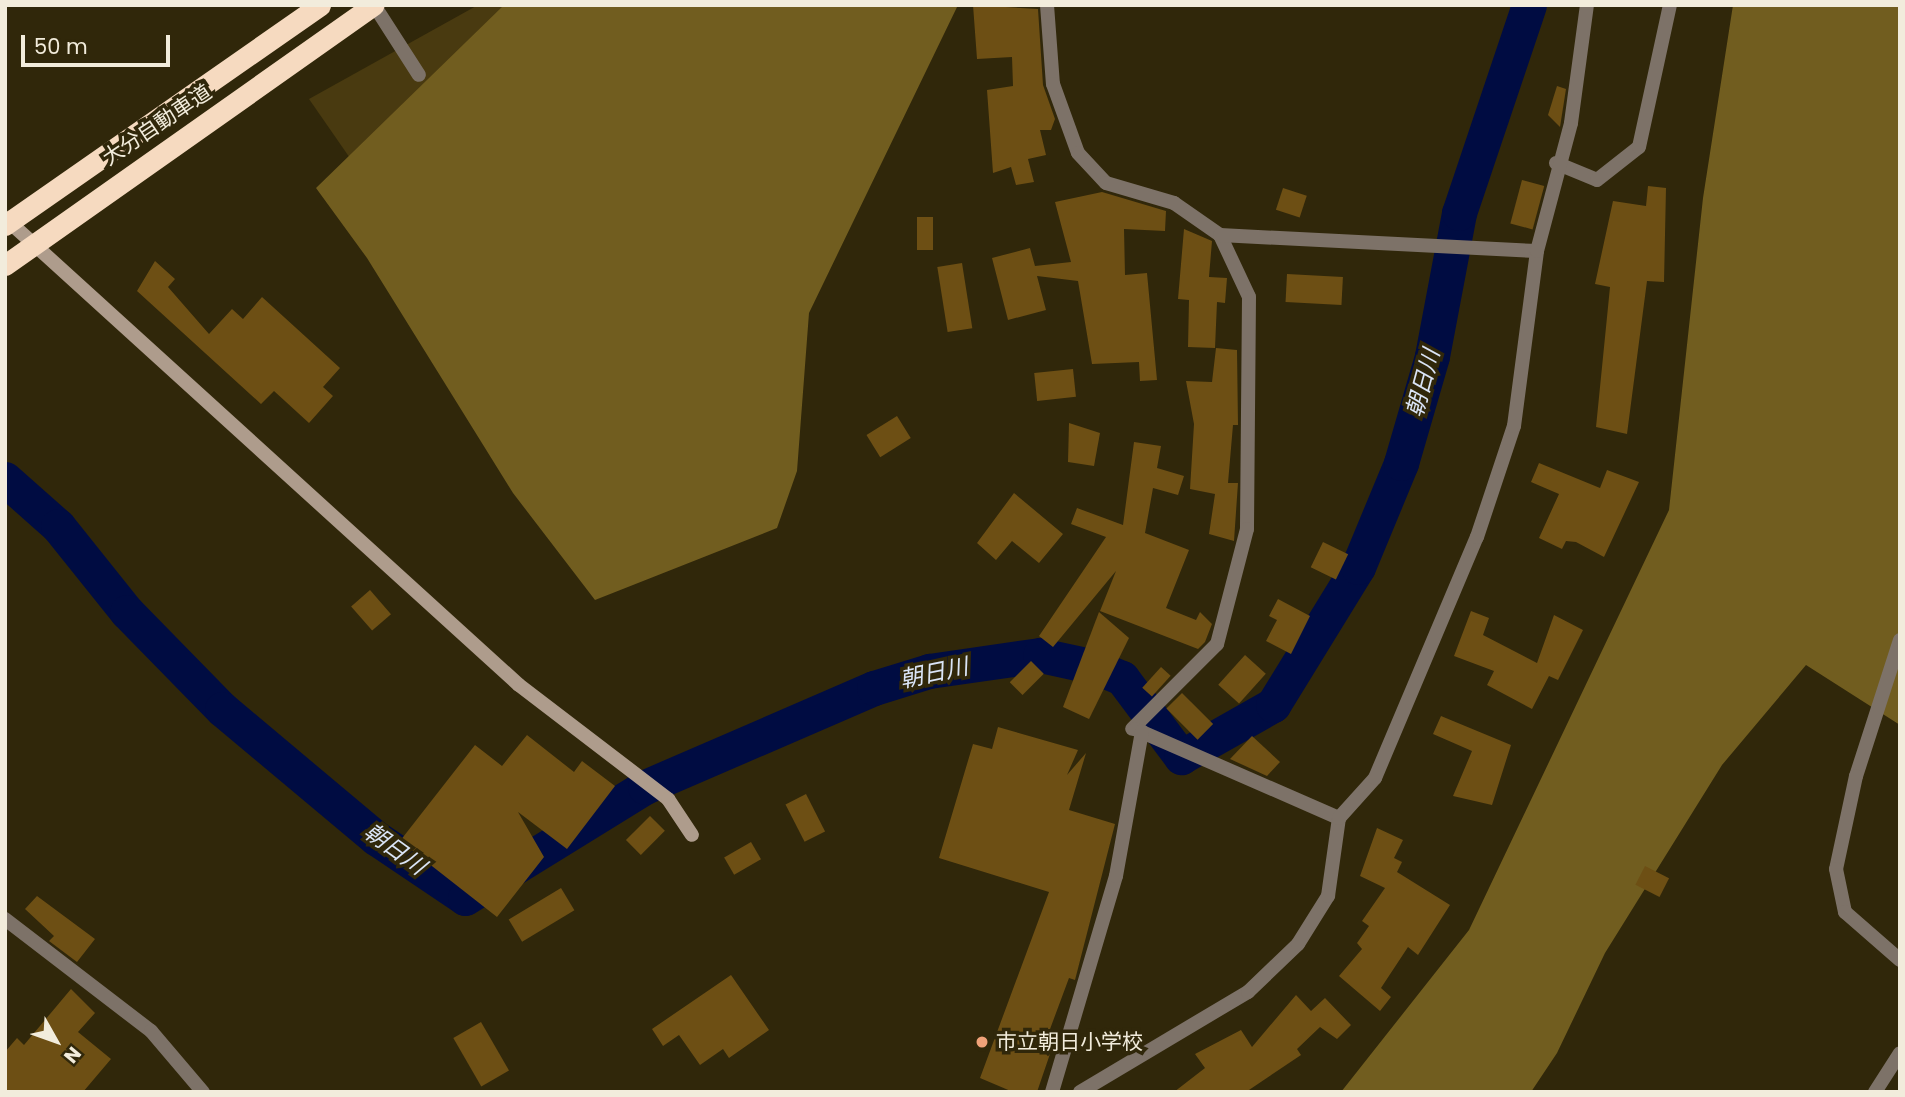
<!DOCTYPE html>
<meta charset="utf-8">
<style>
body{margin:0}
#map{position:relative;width:1905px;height:1097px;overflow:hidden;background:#30270a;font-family:Poppins,"Noto Sans JP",sans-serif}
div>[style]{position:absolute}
.green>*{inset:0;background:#493a10}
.forest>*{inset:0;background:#715d1f}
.river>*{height:35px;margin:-17.5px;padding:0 17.5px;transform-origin:17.5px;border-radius:17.5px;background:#000c42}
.building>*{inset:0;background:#6d4f14;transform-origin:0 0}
.street>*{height:14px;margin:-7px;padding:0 7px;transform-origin:7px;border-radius:7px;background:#7d7268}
.secondary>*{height:14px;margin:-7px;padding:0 7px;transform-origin:7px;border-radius:7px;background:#ae9c8c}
.highway>*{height:21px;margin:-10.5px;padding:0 10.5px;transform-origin:10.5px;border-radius:10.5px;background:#f6dac0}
.dots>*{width:19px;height:19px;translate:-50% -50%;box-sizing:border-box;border:4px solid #30270a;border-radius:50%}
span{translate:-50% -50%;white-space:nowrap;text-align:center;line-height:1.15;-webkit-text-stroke:7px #30270a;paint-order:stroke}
.street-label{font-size:21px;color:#f2ecdc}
.poi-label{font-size:21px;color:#f2ecdc}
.left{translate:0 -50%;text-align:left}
.water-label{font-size:23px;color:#dbe5f7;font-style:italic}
.frame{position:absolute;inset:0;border:7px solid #f2ecdc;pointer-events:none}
.north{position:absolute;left:21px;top:1006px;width:70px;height:70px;-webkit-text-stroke:5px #30270a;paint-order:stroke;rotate:130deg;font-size:19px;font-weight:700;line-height:28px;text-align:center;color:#f2ecdc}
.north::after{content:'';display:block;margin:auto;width:24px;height:32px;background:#f2ecdc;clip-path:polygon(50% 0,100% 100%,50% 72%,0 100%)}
.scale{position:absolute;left:21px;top:35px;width:149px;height:32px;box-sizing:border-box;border:4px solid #f2ecdc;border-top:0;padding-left:9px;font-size:21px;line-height:24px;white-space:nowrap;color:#f2ecdc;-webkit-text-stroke:5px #30270a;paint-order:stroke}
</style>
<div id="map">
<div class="green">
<div style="clip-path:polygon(478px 5px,505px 5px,404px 236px,309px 99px)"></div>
</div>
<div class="forest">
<div style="clip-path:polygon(504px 5px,958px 5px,809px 313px,797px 471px,777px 528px,595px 600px,513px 493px,367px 258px,316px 188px)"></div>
<div style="clip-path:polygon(1733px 5px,1900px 5px,1900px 725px,1806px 665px,1722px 765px,1605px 953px,1557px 1053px,1531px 1092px,1341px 1092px,1469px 930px,1669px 510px,1703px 198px)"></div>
</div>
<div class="river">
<div style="left:5px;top:479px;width:71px;rotate:41.6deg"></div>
<div style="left:58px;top:526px;width:110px;rotate:51.3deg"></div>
<div style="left:127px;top:612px;width:136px;rotate:45.6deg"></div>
<div style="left:222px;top:709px;width:201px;rotate:40deg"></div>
<div style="left:376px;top:838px;width:107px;rotate:34deg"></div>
<div style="left:465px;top:898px;width:211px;rotate:-31.7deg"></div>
<div style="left:645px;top:787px;width:249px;rotate:-23.4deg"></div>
<div style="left:874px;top:688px;width:58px;rotate:-17.2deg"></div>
<div style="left:929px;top:671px;width:112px;rotate:-8.2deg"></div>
<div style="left:1040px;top:655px;width:56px;rotate:12.3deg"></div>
<div style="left:1095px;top:667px;width:29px;rotate:22deg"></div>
<div style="left:1122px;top:678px;width:99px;rotate:53.2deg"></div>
<div style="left:1181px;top:757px;width:106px;rotate:-29.5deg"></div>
<div style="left:1273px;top:705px;width:162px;rotate:-58.4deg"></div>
<div style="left:1358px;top:567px;width:113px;rotate:-67.5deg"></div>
<div style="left:1401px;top:463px;width:111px;rotate:-73.8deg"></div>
<div style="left:1432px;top:356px;width:146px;rotate:-79.3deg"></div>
<div style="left:1459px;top:213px;width:219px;rotate:-71.4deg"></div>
</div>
<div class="building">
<div style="clip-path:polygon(973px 5px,1038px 9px,1043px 85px,1055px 119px,1051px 130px,1040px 130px,1046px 155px,1028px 159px,1034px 182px,1016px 185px,1011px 167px,993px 173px,987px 90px,1013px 86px,1012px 57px,977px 59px)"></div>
<div style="clip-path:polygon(1557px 86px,1566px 89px,1560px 127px,1548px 115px)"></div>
<div style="left:1522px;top:180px;width:23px;height:45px;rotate:15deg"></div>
<div style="clip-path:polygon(1648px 186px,1666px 188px,1664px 282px,1647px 281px,1627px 434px,1596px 427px,1610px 287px,1595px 284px,1613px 201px,1646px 206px)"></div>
<div style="left:1283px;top:188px;width:25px;height:23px;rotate:18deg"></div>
<div style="clip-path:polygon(1102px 192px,1166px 211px,1165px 231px,1124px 229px,1125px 275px,1147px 273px,1157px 380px,1140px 381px,1139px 362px,1092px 364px,1078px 281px,1037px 276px,1046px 310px,1008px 320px,992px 258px,1030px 248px,1035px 266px,1071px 262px,1055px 202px)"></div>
<div style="left:917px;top:217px;width:16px;height:33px"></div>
<div style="clip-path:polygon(1184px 229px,1212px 241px,1209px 277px,1227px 278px,1225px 303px,1217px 302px,1215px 348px,1188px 347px,1189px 300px,1178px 299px)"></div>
<div style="clip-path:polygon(155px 261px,175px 279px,168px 287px,209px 334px,232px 309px,243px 319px,262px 297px,340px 368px,323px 387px,333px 396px,309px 423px,274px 391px,261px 404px,137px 291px)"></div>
<div style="left:962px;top:263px;width:66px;height:25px;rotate:81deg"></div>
<div style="left:1287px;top:274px;width:56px;height:28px;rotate:3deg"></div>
<div style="clip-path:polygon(1216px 348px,1237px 350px,1238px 425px,1233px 425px,1228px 483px,1238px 483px,1234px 541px,1209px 534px,1215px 494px,1190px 489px,1194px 424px,1186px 381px,1212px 382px)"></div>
<div style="left:1073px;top:369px;width:28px;height:39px;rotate:84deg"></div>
<div style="left:897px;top:416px;width:26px;height:36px;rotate:58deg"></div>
<div style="clip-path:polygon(1069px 423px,1100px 433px,1094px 466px,1068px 462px)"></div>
<div style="clip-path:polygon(1134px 442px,1161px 446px,1157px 468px,1184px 476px,1178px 495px,1153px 488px,1145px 533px,1189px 550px,1166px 608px,1196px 620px,1200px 612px,1212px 624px,1205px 642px,1198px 649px,1100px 611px,1116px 571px,1053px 647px,1039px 636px,1106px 537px,1071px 524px,1077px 508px,1123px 525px)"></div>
<div style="clip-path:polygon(1539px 463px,1600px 488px,1607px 470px,1639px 482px,1604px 557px,1576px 542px,1566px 541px,1562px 549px,1539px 538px,1559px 494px,1531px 482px)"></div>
<div style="clip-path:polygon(1014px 493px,1063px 534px,1039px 563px,1012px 541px,996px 560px,977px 543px)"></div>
<div style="left:1323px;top:542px;width:28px;height:28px;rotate:26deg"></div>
<div style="left:370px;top:590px;width:32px;height:25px;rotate:49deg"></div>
<div style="clip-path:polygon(1278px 599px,1310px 616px,1291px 654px,1266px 641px,1277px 620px,1269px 616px)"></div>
<div style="clip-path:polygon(1471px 611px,1489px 618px,1483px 635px,1537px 663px,1554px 615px,1583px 630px,1558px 680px,1549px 676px,1532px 709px,1487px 685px,1494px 671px,1454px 656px)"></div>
<div style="clip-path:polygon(1099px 612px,1129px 638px,1089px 719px,1063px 707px)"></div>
<div style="left:1245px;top:655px;width:28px;height:40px;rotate:42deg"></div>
<div style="left:1031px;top:661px;width:18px;height:30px;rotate:45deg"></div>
<div style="left:1161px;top:667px;width:13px;height:28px;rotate:42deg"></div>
<div style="left:1182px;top:693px;width:44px;height:22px;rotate:45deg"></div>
<div style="clip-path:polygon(1441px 716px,1511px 745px,1492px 805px,1453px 796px,1472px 751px,1433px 734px)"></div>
<div style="clip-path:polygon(998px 727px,1078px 750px,1067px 775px,1086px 753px,1069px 810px,1115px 824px,1075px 980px,1069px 978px,1043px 1048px,1051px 1051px,1037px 1092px,1013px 1092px,980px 1078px,1049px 892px,939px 858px,973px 744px,992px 749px)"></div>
<div style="clip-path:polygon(527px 735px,574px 772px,582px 761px,615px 786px,567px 849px,518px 812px,544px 857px,497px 917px,400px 841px,475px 745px,502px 766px)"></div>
<div style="clip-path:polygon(1252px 736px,1280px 762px,1267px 776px,1230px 759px)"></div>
<div style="left:806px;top:794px;width:42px;height:23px;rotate:63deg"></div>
<div style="left:650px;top:816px;width:21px;height:34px;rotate:45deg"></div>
<div style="clip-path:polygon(1377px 828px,1403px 840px,1394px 858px,1402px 862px,1397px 872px,1450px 905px,1418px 955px,1408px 947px,1381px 988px,1391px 997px,1380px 1011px,1339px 976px,1362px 949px,1357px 943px,1369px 926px,1362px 921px,1385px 888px,1360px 876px)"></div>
<div style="left:751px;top:842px;width:20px;height:31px;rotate:60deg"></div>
<div style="left:1645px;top:866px;width:27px;height:21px;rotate:27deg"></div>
<div style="left:561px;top:888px;width:26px;height:61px;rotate:59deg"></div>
<div style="clip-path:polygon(37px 896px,95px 939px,77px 962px,49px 941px,54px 936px,25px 909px)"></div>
<div style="clip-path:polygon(731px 975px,769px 1030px,729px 1058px,723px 1049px,700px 1065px,679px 1035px,663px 1046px,652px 1029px)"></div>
<div style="clip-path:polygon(71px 989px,95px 1013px,78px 1032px,111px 1059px,83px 1092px,5px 1092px,5px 1052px,17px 1038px,24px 1045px)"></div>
<div style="clip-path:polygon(1296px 995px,1311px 1011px,1325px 998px,1351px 1025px,1337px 1039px,1320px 1027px,1297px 1049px,1301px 1055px,1246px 1092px,1174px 1092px,1205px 1068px,1195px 1054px,1241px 1030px,1252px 1047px)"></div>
<div style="left:481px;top:1022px;width:56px;height:32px;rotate:60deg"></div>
</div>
<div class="street">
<div style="left:374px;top:5px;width:83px;rotate:57.3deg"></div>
<div style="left:1047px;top:5px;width:79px;rotate:85.7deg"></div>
<div style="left:1053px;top:84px;width:73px;rotate:70.1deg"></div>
<div style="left:1078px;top:153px;width:41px;rotate:47deg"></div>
<div style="left:1106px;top:183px;width:71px;rotate:16.4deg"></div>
<div style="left:1174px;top:203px;width:56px;rotate:34.8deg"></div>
<div style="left:1220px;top:235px;width:68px;rotate:64.9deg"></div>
<div style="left:1249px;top:297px;width:232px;rotate:90.5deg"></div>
<div style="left:1247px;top:529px;width:119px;rotate:104.6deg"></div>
<div style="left:1217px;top:644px;width:120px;rotate:135deg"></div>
<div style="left:1556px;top:163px;width:44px;rotate:22.5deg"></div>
<div style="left:1597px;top:180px;width:53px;rotate:-38.2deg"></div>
<div style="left:1639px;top:147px;width:145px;rotate:-77.7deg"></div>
<div style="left:1220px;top:235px;width:317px;rotate:2.9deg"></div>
<div style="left:1900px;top:640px;width:143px;rotate:107.9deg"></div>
<div style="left:1856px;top:776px;width:95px;rotate:102.1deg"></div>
<div style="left:1836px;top:869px;width:44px;rotate:78.2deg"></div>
<div style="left:1845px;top:912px;width:73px;rotate:41.1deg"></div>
<div style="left:1135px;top:729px;width:223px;rotate:23.6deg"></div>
<div style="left:5px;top:919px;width:184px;rotate:37.5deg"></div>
<div style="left:151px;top:1031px;width:80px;rotate:49.6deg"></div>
<div style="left:1052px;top:1092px;width:225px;rotate:-73.5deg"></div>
<div style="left:1116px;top:876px;width:147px;rotate:-79.8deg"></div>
<div style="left:1080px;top:1092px;width:196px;rotate:-30.8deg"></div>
<div style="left:1248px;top:992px;width:69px;rotate:-43.8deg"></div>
<div style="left:1298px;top:944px;width:57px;rotate:-58deg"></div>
<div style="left:1328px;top:896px;width:79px;rotate:-82deg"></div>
<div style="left:1339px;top:818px;width:54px;rotate:-48deg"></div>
<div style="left:1375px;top:778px;width:262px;rotate:-67.1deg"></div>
<div style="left:1477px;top:537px;width:117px;rotate:-71.6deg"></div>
<div style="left:1514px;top:426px;width:177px;rotate:-82.5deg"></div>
<div style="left:1537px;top:251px;width:132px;rotate:-75.1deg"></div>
<div style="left:1571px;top:123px;width:119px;rotate:-82.3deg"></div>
<div style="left:1875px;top:1092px;width:46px;rotate:-57.3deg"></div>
</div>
<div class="secondary">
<div style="left:5px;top:218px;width:694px;rotate:42.26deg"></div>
<div style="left:519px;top:685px;width:188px;rotate:37.4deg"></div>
<div style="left:668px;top:799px;width:43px;rotate:56.3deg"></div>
</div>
<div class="highway">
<div style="left:5px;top:225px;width:384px;rotate:-34.9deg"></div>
<div style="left:5px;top:265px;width:451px;rotate:-35.2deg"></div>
</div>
<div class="dots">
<div style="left:982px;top:1042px;background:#f0a279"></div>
</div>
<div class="street-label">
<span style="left:157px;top:125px;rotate:-34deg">大分自動車道</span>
</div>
<div class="poi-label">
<span class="left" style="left:996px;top:1042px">市立朝日小学校</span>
</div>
<div class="water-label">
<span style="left:1423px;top:383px;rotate:-75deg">朝日川</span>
<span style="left:934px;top:673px;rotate:-12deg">朝日川</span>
<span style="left:395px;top:849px;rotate:36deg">朝日川</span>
</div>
<div class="frame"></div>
<div class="north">N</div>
<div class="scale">50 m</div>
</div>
